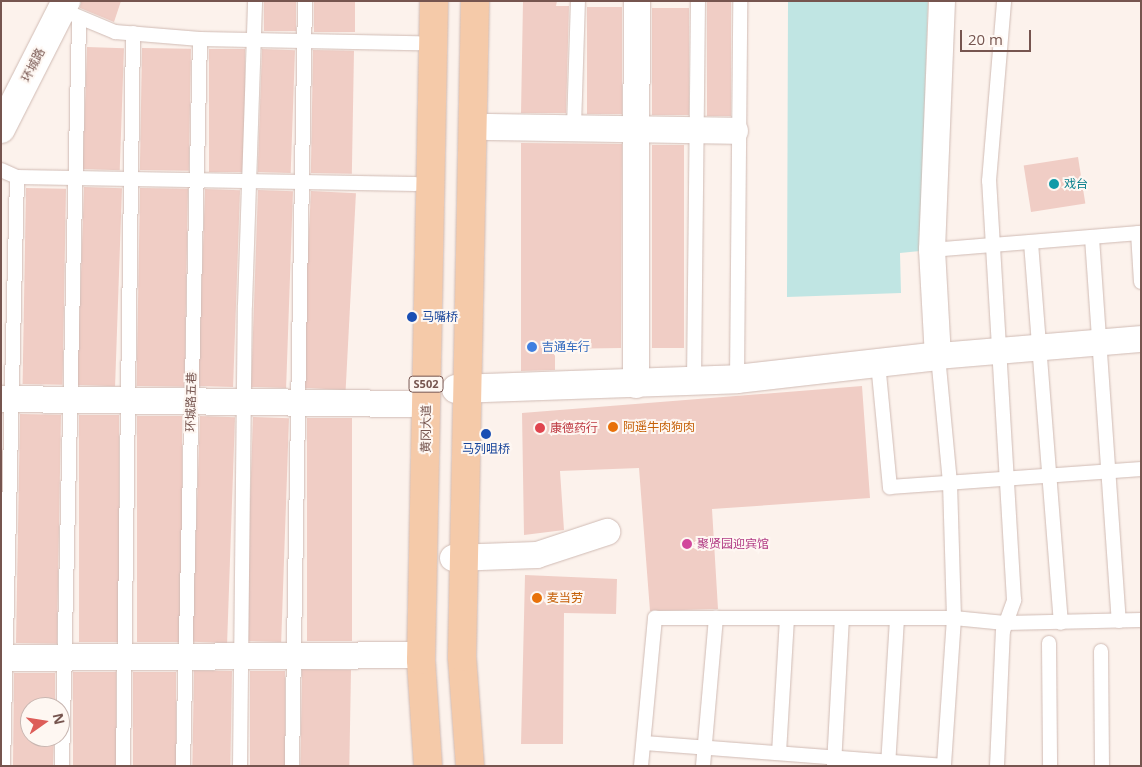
<!DOCTYPE html>
<meta charset="utf-8">
<style>
body{margin:0}
#map{position:relative;width:1142px;height:767px;overflow:hidden;background:#fcf2ec;font-family:"Open Sans","Noto Sans SC",sans-serif}
div>[style]{position:absolute}
.water>*{inset:0;background:#c0e5e3}
.building>*{inset:0;background:#f0cdc5;transform-origin:0 0}
.roads{filter:drop-shadow(0 0 1px #d0bbb4) drop-shadow(0 0 1px #d0bbb4)}
.lane>*{height:14px;margin:-7px;padding:0 7px;transform-origin:7px;border-radius:7px;background:#fff}
.street>*{height:26px;margin:-13px;padding:0 13px;transform-origin:13px;border-radius:13px;background:#fff}
.secondary>*{height:28px;margin:-14px;padding:0 14px;transform-origin:14px;border-radius:14px;background:#fff}
.primary>*{height:28px;margin:-14px;padding:0 14px;transform-origin:14px;border-radius:14px;background:#f5caa9}
.dots>*{width:14px;height:14px;translate:-50% -50%;box-sizing:border-box;border:2px solid #fef7f2;border-radius:50%}
span{translate:-50% -50%;white-space:nowrap;text-align:center;line-height:1.15;-webkit-text-stroke:4px #fef7f2;paint-order:stroke}
.shield-label span{padding:1px 4px;background:#fef7f2;border:1px solid;border-radius:4px;-webkit-text-stroke-width:0}
.shield-label{font-size:11px;color:#76554f;font-weight:700}
.street-label{font-size:12px;color:#76554f}
.culture-label{font-size:12px;color:#0d838f}
.left{translate:0 -50%;text-align:left}
.transit-label{font-size:12px;color:#164399}
.shop-label{font-size:12px;color:#366cbe}
.food-label{font-size:12px;color:#c56008}
.health-label{font-size:12px;color:#be3a42}
.hotel-label{font-size:12px;color:#b23c85}
.frame{position:absolute;inset:0;border:2px solid #76554f;pointer-events:none}
.north{position:absolute;left:20px;top:697px;width:50px;height:50px;box-sizing:border-box;background:#fef7f2;border:1px solid #c8b6b1;border-radius:50%;rotate:77deg;font-size:14px;font-weight:700;line-height:20px;text-align:center;color:#76554f}
.north::after{content:'';display:block;margin:auto;width:18px;height:22px;background:#dd5d59;clip-path:polygon(50% 0,100% 100%,50% 72%,0 100%)}
.scale{position:absolute;left:960px;top:30px;width:71px;height:22px;box-sizing:border-box;border:2px solid #76554f;border-top:0;padding-left:6px;font-size:15px;line-height:18px;white-space:nowrap;color:#76554f;-webkit-text-stroke:4px #fef7f2;paint-order:stroke}
</style>
<div id="map">
<div class="water">
<div style="clip-path:polygon(788px 1px,928px 1px,920px 251px,900px 253px,901px 293px,787px 297px)"></div>
</div>
<div class="building">
<div style="clip-path:polygon(81px 1px,121px 1px,114px 22px,80px 8px)"></div>
<div style="left:264px;top:1px;width:32px;height:30px"></div>
<div style="left:314px;top:1px;width:41px;height:31px"></div>
<div style="clip-path:polygon(523px 1px,557px 1px,556px 6px,569px 6px,566px 113px,521px 113px)"></div>
<div style="left:707px;top:1px;width:24px;height:115px"></div>
<div style="left:587px;top:7px;width:35px;height:107px"></div>
<div style="left:652px;top:8px;width:37px;height:107px"></div>
<div style="left:87px;top:47px;width:37px;height:122px;rotate:2deg"></div>
<div style="left:142px;top:48px;width:49px;height:122px;rotate:1deg"></div>
<div style="left:209px;top:49px;width:36px;height:123px"></div>
<div style="left:262px;top:49px;width:33px;height:123px;rotate:2deg"></div>
<div style="left:313px;top:50px;width:41px;height:123px;rotate:1deg"></div>
<div style="clip-path:polygon(521px 143px,622px 144px,621px 348px,555px 349px,555px 370px,521px 371px)"></div>
<div style="left:652px;top:145px;width:32px;height:203px"></div>
<div style="left:1078px;top:157px;width:47px;height:55px;rotate:81deg"></div>
<div style="left:84px;top:187px;width:38px;height:198px;rotate:2deg"></div>
<div style="left:26px;top:188px;width:40px;height:196px;rotate:1deg"></div>
<div style="left:140px;top:188px;width:48px;height:198px;rotate:1deg"></div>
<div style="left:205px;top:189px;width:35px;height:197px;rotate:2deg"></div>
<div style="left:258px;top:190px;width:35px;height:197px;rotate:2deg"></div>
<div style="left:311px;top:191px;width:45px;height:197px;rotate:3deg"></div>
<div style="clip-path:polygon(862px 386px,870px 498px,712px 509px,718px 609px,650px 611px,639px 468px,560px 471px,564px 530px,524px 535px,522px 413px)"></div>
<div style="left:20px;top:414px;width:41px;height:229px;rotate:1deg"></div>
<div style="left:79px;top:415px;width:40px;height:227px"></div>
<div style="left:137px;top:416px;width:45px;height:226px"></div>
<div style="left:200px;top:416px;width:35px;height:226px;rotate:2deg"></div>
<div style="left:253px;top:417px;width:36px;height:224px;rotate:2deg"></div>
<div style="left:307px;top:418px;width:45px;height:223px"></div>
<div style="clip-path:polygon(525px 575px,617px 579px,616px 614px,564px 613px,563px 744px,521px 744px)"></div>
<div style="left:351px;top:670px;width:96px;height:49px;rotate:91deg"></div>
<div style="left:232px;top:671px;width:95px;height:38px;rotate:91deg"></div>
<div style="left:250px;top:671px;width:35px;height:95px"></div>
<div style="left:73px;top:672px;width:43px;height:94px"></div>
<div style="left:133px;top:672px;width:43px;height:94px"></div>
<div style="clip-path:polygon(14px 673px,55px 673px,55px 707px,30px 707px,30px 737px,54px 737px,53px 766px,13px 766px)"></div>
</div>
<div class="roads">
<div class="lane">
<div style="left:72px;top:14px;width:47px;rotate:22.7deg"></div>
<div style="left:115px;top:32px;width:85px;rotate:4.7deg"></div>
<div style="left:200px;top:39px;width:218px;rotate:1.1deg"></div>
<div style="left:574px;top:127px;width:126px;rotate:-88.2deg"></div>
<div style="left:1px;top:170px;width:17px;rotate:24deg"></div>
<div style="left:17px;top:177px;width:398px;rotate:1deg"></div>
<div style="left:1138px;top:233px;width:49px;rotate:86.5deg"></div>
<div style="left:1092px;top:238px;width:384px;rotate:86deg"></div>
<div style="left:1031px;top:243px;width:381px;rotate:85.5deg"></div>
<div style="left:932px;top:250px;width:210px;rotate:-4.7deg"></div>
<div style="left:938px;top:356px;width:128px;rotate:84.6deg"></div>
<div style="left:950px;top:483px;width:135px;rotate:88.3deg"></div>
<div style="left:954px;top:618px;width:148px;rotate:93.9deg"></div>
<div style="left:878px;top:363px;width:125px;rotate:84.5deg"></div>
<div style="left:890px;top:487px;width:252px;rotate:-4.1deg"></div>
<div style="left:737px;top:379px;width:378px;rotate:-89.5deg"></div>
<div style="left:694px;top:381px;width:380px;rotate:-89.4deg"></div>
<div style="left:1049px;top:643px;width:123px;rotate:89.5deg"></div>
<div style="left:1101px;top:651px;width:115px;rotate:89.5deg"></div>
<div style="left:645px;top:743px;width:297px;rotate:4.4deg"></div>
<div style="left:779px;top:753px;width:135px;rotate:-86.6deg"></div>
<div style="left:834px;top:765px;width:147px;rotate:-86.9deg"></div>
<div style="left:3px;top:766px;width:589px;rotate:-88.64deg"></div>
<div style="left:62px;top:766px;width:746px;rotate:-88.69deg"></div>
<div style="left:123px;top:766px;width:733px;rotate:-89.22deg"></div>
<div style="left:183px;top:766px;width:727px;rotate:-88.66deg"></div>
<div style="left:240px;top:766px;width:461px;rotate:-89.4deg"></div>
<div style="left:245px;top:305px;width:304px;rotate:-88.1deg"></div>
<div style="left:292px;top:766px;width:765px;rotate:-89.03deg"></div>
<div style="left:641px;top:766px;width:149px;rotate:-84.6deg"></div>
<div style="left:655px;top:618px;width:299px"></div>
<div style="left:954px;top:618px;width:51px;rotate:5.6deg"></div>
<div style="left:1005px;top:623px;width:136px;rotate:-1.3deg"></div>
<div style="left:703px;top:766px;width:149px;rotate:-85deg"></div>
<div style="left:888px;top:766px;width:148px;rotate:-86.5deg"></div>
<div style="left:997px;top:766px;width:135px;rotate:-87.5deg"></div>
<div style="left:1003px;top:631px;width:33px;rotate:-70deg"></div>
<div style="left:1014px;top:600px;width:420px;rotate:-93.4deg"></div>
<div style="left:989px;top:181px;width:181px;rotate:-85.2deg"></div>
</div>
<div class="street">
<div style="left:942px;top:1px;width:249px;rotate:92.3deg"></div>
<div style="left:932px;top:250px;width:106px;rotate:86.8deg"></div>
<div style="left:938px;top:356px;width:204px;rotate:-4.8deg"></div>
<div style="left:487px;top:127px;width:248px;rotate:0.9deg"></div>
<div style="left:636px;top:385px;width:384px;rotate:-89.9deg"></div>
<div style="left:1px;top:399px;width:410px;rotate:0.7deg"></div>
<div style="left:453px;top:558px;width:84px;rotate:-2deg"></div>
<div style="left:537px;top:555px;width:74px;rotate:-18.2deg"></div>
<div style="left:1px;top:658px;width:407px;rotate:-0.4deg"></div>
</div>
<div class="secondary">
<div style="left:1px;top:129px;width:144px;rotate:-63.1deg"></div>
<div style="left:456px;top:389px;width:281px;rotate:-2deg"></div>
<div style="left:737px;top:379px;width:202px;rotate:-6.5deg"></div>
</div>
<div class="primary">
<div style="left:428px;top:766px;width:106px;rotate:-93.8deg"></div>
<div style="left:421px;top:660px;width:659px;rotate:-88.87deg"></div>
<div style="left:470px;top:766px;width:109px;rotate:-94.2deg"></div>
<div style="left:462px;top:657px;width:656px;rotate:-88.86deg"></div>
</div>
</div>
<div class="dots">
<div style="left:1054px;top:184px;background:#0f9aa8"></div>
<div style="left:412px;top:317px;background:#1a4fb4"></div>
<div style="left:532px;top:347px;background:#3f7fe0"></div>
<div style="left:613px;top:427px;background:#e8710a"></div>
<div style="left:540px;top:428px;background:#e0444e"></div>
<div style="left:486px;top:434px;background:#1a4fb4"></div>
<div style="left:687px;top:544px;background:#d1479c"></div>
<div style="left:537px;top:598px;background:#e8710a"></div>
</div>
<div class="shield-label">
<span style="left:426px;top:384px">S502</span>
</div>
<div class="street-label">
<span style="left:33px;top:65px;rotate:-63deg">环城路</span>
<span style="left:191px;top:402px;rotate:-89deg">环城路五巷</span>
<span style="left:426px;top:429px;rotate:-89deg">黄冈大道</span>
</div>
<div class="culture-label">
<span class="left" style="left:1064px;top:184px">戏台</span>
</div>
<div class="transit-label">
<span class="left" style="left:422px;top:317px">马嘴桥</span>
<span style="left:486px;top:449px">马列咀桥</span>
</div>
<div class="shop-label">
<span class="left" style="left:542px;top:347px">吉通车行</span>
</div>
<div class="food-label">
<span class="left" style="left:623px;top:427px">阿遥牛肉狗肉</span>
<span class="left" style="left:547px;top:598px">麦当劳</span>
</div>
<div class="health-label">
<span class="left" style="left:550px;top:428px">康德药行</span>
</div>
<div class="hotel-label">
<span class="left" style="left:697px;top:544px">聚贤园迎宾馆</span>
</div>
<div class="frame"></div>
<div class="north">N</div>
<div class="scale">20 m</div>
</div>
